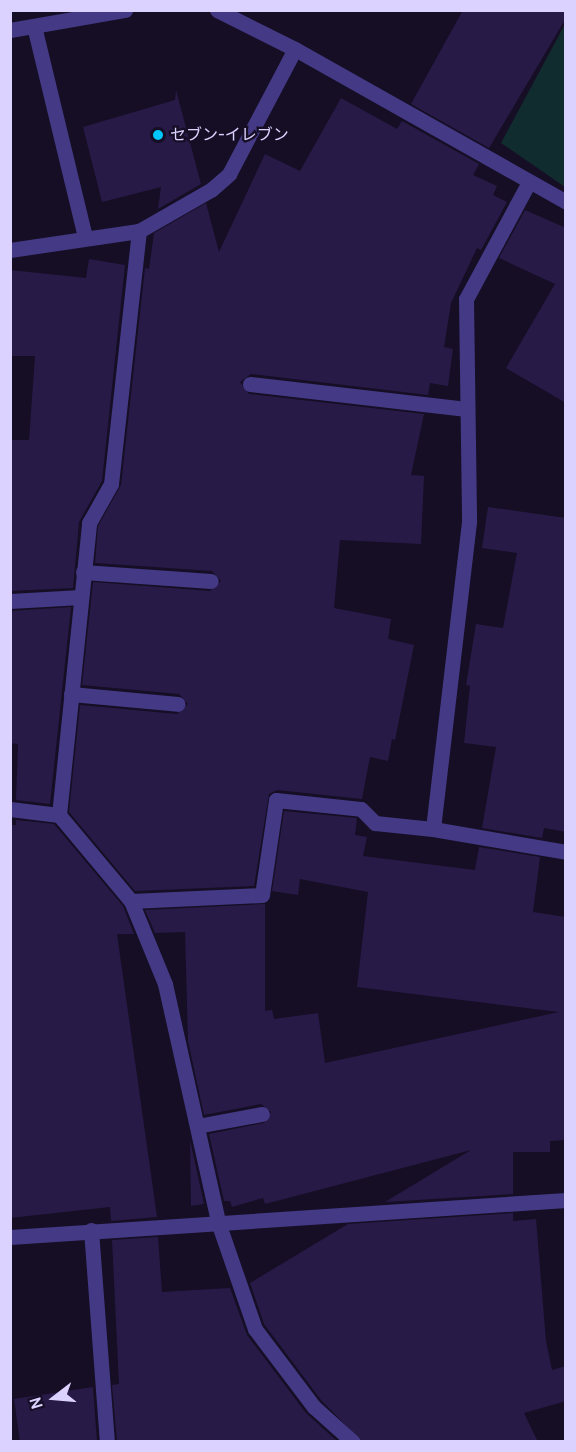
<!DOCTYPE html>
<meta charset="utf-8">
<style>
body{margin:0}
#map{position:relative;width:576px;height:1452px;overflow:hidden;background:#150e25;font-family:Cabin,"Noto Sans JP",sans-serif}
div>[style]{position:absolute}
.green>*{inset:0;background:#112c2f}
.building>*{inset:0;background:#281a46}
.lane>*{height:15px;margin:-7.5px;padding:0 7.5px;transform-origin:7.5px;border-radius:7.5px;background:#443984}
.street>*{height:15px;margin:-7.5px;padding:0 7.5px;transform-origin:7.5px;border-radius:7.5px;background:#443984}
.dots>*{width:16px;height:16px;translate:-50% -50%;box-sizing:border-box;border:3px solid #150e25;border-radius:50%}
span{translate:-50% -50%;white-space:nowrap;text-align:center;line-height:1.15;-webkit-text-stroke:4.5px #150e25;paint-order:stroke}
.poi-label{font-size:16px;color:#dcd2ff}
.left{translate:0 -50%;text-align:left}
.frame{position:absolute;inset:0;border:12px solid #dcd2ff;pointer-events:none}
.north{position:absolute;left:24px;top:1368px;width:60px;height:60px;-webkit-text-stroke:4px #150e25;paint-order:stroke;rotate:254deg;font-size:16px;font-weight:700;line-height:24px;text-align:center;color:#dcd2ff}
.north::after{content:'';display:block;margin:auto;width:21px;height:27px;background:#dcd2ff;clip-path:polygon(50% 0,100% 100%,50% 72%,0 100%)}
</style>
<div id="map">
<div class="green">
<div style="clip-path:polygon(565px 24px,565px 187px,501px 143px)"></div>
</div>
<div class="building">
<div style="clip-path:polygon(463px 10px,566px 10px,566px 18px,489px 148px,411px 104px)"></div>
<div style="clip-path:polygon(176px 90px,201px 184px,158px 209px,161px 187px,102px 202px,83px 127px,175px 100px)"></div>
<div style="clip-path:polygon(341px 98px,397px 129px,402px 121px,479px 164px,473px 175px,497px 186px,493px 195px,507px 202px,481px 250px,477px 248px,451px 303px,444px 347px,453px 349px,448px 386px,430px 383px,428px 395px,251px 374px,240px 382px,249px 394px,424px 414px,411px 475px,424px 476px,421px 544px,340px 540px,334px 608px,391px 619px,388px 639px,414px 645px,395px 740px,392px 739px,388px 761px,370px 757px,362px 799px,277px 790px,269px 794px,254px 886px,135px 891px,69px 812px,80px 705px,177px 714px,188px 704px,179px 694px,82px 685px,93px 582px,210px 591px,221px 581px,212px 571px,95px 563px,98px 526px,121px 485px,145px 268px,149px 269px,154px 233px,206px 203px,219px 252px,265px 154px,300px 171px)"></div>
<div style="clip-path:polygon(525px 210px,566px 228px,566px 403px,506px 368px,555px 284px,499px 258px)"></div>
<div style="clip-path:polygon(89px 259px,125px 265px,102px 481px,79px 522px,73px 588px,10px 591px,10px 440px,29px 440px,35px 356px,10px 356px,10px 270px,86px 278px)"></div>
<div style="clip-path:polygon(488px 507px,566px 518px,566px 832px,544px 828px,542px 838px,482px 828px,496px 747px,464px 743px,470px 686px,466px 685px,476px 624px,503px 628px,517px 553px,482px 548px)"></div>
<div style="clip-path:polygon(71px 607px,50px 804px,16px 800px,18px 744px,10px 743px,10px 611px)"></div>
<div style="clip-path:polygon(284px 811px,357px 818px,355px 835px,367px 837px,363px 856px,475px 870px,479px 847px,540px 857px,533px 912px,566px 917px,566px 1140px,550px 1141px,550px 1152px,513px 1152px,513px 1194px,385px 1202px,471px 1150px,265px 1204px,263px 1198px,232px 1207px,230px 1201px,224px 1201px,209px 1134px,264px 1123px,271px 1112px,261px 1104px,204px 1115px,188px 1041px,185px 932px,155px 933px,145px 910px,265px 904px,265px 1011px,272px 1010px,274px 1019px,318px 1013px,325px 1063px,559px 1012px,357px 987px,368px 892px,300px 879px,298px 895px,272px 891px)"></div>
<div style="clip-path:polygon(16px 820px,54px 824px,123px 906px,134px 934px,117px 934px,157px 1217px,111px 1221px,110px 1207px,10px 1218px,10px 825px,16px 825px)"></div>
<div style="clip-path:polygon(190px 1140px,204px 1204px,191px 1206px)"></div>
<div style="clip-path:polygon(513px 1213px,513px 1221px,536px 1219px,546px 1341px,552px 1370px,566px 1366px,566px 1401px,524px 1413px,538px 1442px,362px 1442px,321px 1400px,264px 1324px,250px 1283px,348px 1224px)"></div>
<div style="clip-path:polygon(158px 1237px,162px 1292px,230px 1288px,247px 1335px,306px 1413px,338px 1442px,117px 1442px,112px 1385px,119px 1384px,112px 1240px)"></div>
<div style="clip-path:polygon(93px 1387px,97px 1442px,20px 1442px,14px 1399px)"></div>
</div>
<div class="lane">
<div style="left:250px;top:384px;width:218px;rotate:6.6deg"></div>
<div style="left:71px;top:694px;width:107px;rotate:5.3deg"></div>
</div>
<div class="street">
<div style="left:217px;top:10px;width:87px;rotate:26.6deg"></div>
<div style="left:295px;top:49px;width:311px;rotate:29.4deg"></div>
<div style="left:34px;top:26px;width:217px;rotate:76.4deg"></div>
<div style="left:10px;top:30px;width:117px;rotate:-9.9deg"></div>
<div style="left:529px;top:182px;width:133px;rotate:118.3deg"></div>
<div style="left:466px;top:299px;width:223px;rotate:89.2deg"></div>
<div style="left:469px;top:522px;width:309px;rotate:96.7deg"></div>
<div style="left:433px;top:829px;width:135px;rotate:9.8deg"></div>
<div style="left:10px;top:250px;width:130px;rotate:-8.4deg"></div>
<div style="left:83px;top:572px;width:128px;rotate:4deg"></div>
<div style="left:10px;top:601px;width:71px;rotate:-3.2deg"></div>
<div style="left:10px;top:809px;width:49px;rotate:7deg"></div>
<div style="left:59px;top:815px;width:112px;rotate:50.1deg"></div>
<div style="left:131px;top:901px;width:90px;rotate:67.7deg"></div>
<div style="left:165px;top:984px;width:247px;rotate:77.4deg"></div>
<div style="left:219px;top:1225px;width:110px;rotate:70.9deg"></div>
<div style="left:255px;top:1329px;width:98px;rotate:52.9deg"></div>
<div style="left:314px;top:1407px;width:52px;rotate:41.9deg"></div>
<div style="left:59px;top:815px;width:294px;rotate:-84.1deg"></div>
<div style="left:89px;top:523px;width:45px;rotate:-60.6deg"></div>
<div style="left:111px;top:484px;width:255px;rotate:-83.7deg"></div>
<div style="left:139px;top:231px;width:84px;rotate:-29.9deg"></div>
<div style="left:212px;top:189px;width:23px;rotate:-41deg"></div>
<div style="left:229px;top:174px;width:141px;rotate:-62.2deg"></div>
<div style="left:131px;top:901px;width:131px;rotate:-2.6deg"></div>
<div style="left:262px;top:895px;width:96px;rotate:-81.6deg"></div>
<div style="left:276px;top:800px;width:85px;rotate:6deg"></div>
<div style="left:361px;top:809px;width:20px;rotate:45deg"></div>
<div style="left:375px;top:823px;width:58px;rotate:5.9deg"></div>
<div style="left:197px;top:1126px;width:66px;rotate:-10.5deg"></div>
<div style="left:91px;top:1230px;width:213px;rotate:85.7deg"></div>
<div style="left:10px;top:1237px;width:557px;rotate:-3.81deg"></div>
</div>
<div class="dots">
<div style="left:158px;top:135px;background:#00c6fd"></div>
</div>
<div class="poi-label">
<span class="left" style="left:170px;top:135px">セブン-イレブン</span>
</div>
<div class="frame"></div>
<div class="north">N</div>
</div>
